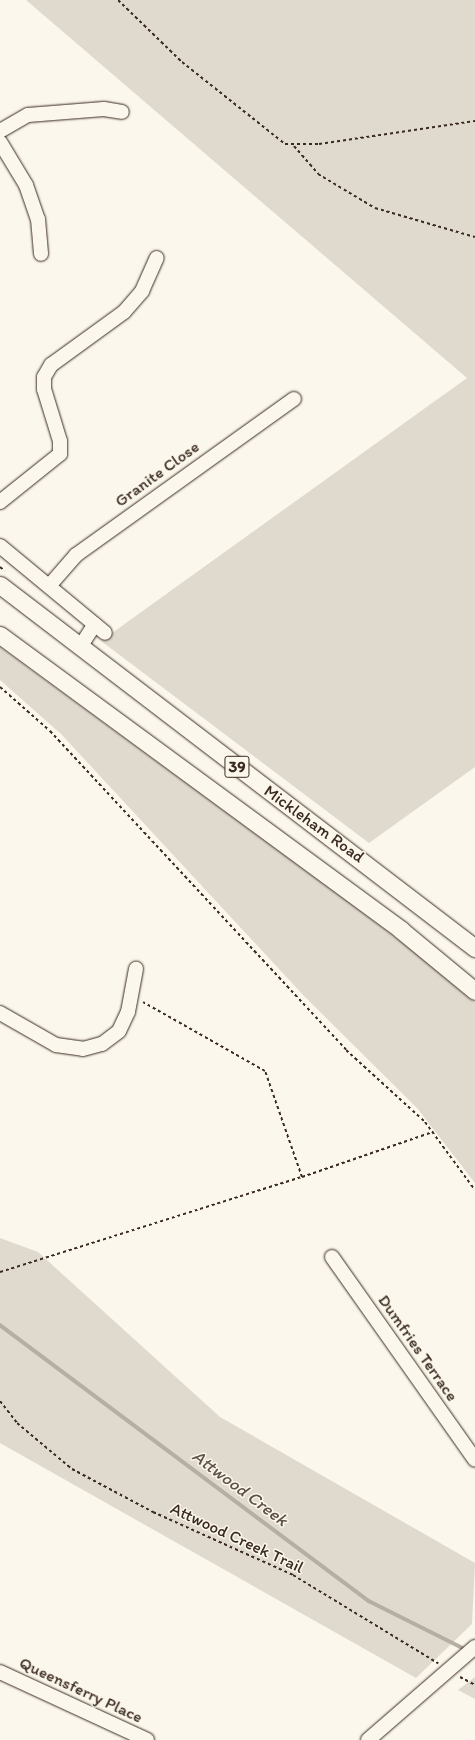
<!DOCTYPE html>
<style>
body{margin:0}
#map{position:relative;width:475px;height:1740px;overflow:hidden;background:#fbf7ec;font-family:Itim,sans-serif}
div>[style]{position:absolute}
.green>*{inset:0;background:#dfd9ce}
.stream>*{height:3.5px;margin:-1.75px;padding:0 1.75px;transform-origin:1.75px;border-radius:1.75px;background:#b6aea2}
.path>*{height:2px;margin-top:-1px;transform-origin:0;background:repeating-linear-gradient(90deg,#3b2a1e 0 3px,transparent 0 6px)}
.roads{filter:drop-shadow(0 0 1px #3b2a1e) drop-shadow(0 0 1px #3b2a1e)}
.minor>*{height:14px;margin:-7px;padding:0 7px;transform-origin:7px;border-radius:7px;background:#fbf7ec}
.major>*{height:17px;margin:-8.5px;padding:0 8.5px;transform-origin:8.5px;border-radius:8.5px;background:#fbf7ec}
span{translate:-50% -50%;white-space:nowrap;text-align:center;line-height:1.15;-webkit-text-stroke:3px #fbf7ec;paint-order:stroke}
.shield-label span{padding:1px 3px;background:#fbf7ec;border:1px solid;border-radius:3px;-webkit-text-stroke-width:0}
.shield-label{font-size:16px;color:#3b2a1e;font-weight:700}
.street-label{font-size:17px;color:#3b2a1e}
.water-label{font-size:18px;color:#605246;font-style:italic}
</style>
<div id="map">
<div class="green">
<div style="clip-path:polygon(26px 0,475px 0,475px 767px,369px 843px,101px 641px,467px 378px)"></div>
<div style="clip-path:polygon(0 647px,350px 903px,437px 968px,475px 1003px,475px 1183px,417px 1108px,305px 997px,61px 734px,0 680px)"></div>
<div style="clip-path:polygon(0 1238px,38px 1252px,220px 1417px,475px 1563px,472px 1624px,416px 1678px,0 1443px)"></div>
<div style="clip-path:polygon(475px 1677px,475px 1699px,458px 1690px)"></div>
</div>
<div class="stream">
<div style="left:0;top:1325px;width:461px;rotate:36.8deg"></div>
<div style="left:369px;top:1601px;width:110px;rotate:26.6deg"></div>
</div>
<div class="path">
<div style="left:118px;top:0;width:89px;rotate:44.1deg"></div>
<div style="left:182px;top:62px;width:132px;rotate:38.5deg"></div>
<div style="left:285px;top:144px;width:34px"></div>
<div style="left:319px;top:144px;width:158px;rotate:-8.4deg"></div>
<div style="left:294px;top:146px;width:37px;rotate:49deg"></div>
<div style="left:318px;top:174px;width:66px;rotate:30.8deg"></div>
<div style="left:375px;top:208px;width:104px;rotate:16.2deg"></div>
<div style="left:0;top:567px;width:6px;rotate:39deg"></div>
<div style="left:0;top:687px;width:67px;rotate:41.3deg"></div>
<div style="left:50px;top:731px;width:435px;rotate:47.1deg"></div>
<div style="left:346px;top:1050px;width:107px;rotate:42.3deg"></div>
<div style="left:425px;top:1122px;width:84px;rotate:53.7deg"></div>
<div style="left:302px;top:1177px;width:139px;rotate:-19deg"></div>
<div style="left:0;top:1272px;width:317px;rotate:-17.5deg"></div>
<div style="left:302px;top:1177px;width:112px;rotate:-109.2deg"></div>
<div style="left:265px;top:1071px;width:140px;rotate:-150.5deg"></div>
<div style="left:0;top:1401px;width:28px;rotate:52deg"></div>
<div style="left:17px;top:1423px;width:72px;rotate:39.9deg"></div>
<div style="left:72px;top:1469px;width:92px;rotate:28deg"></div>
<div style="left:153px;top:1512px;width:154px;rotate:24.2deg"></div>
<div style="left:293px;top:1575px;width:170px;rotate:31.3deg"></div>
<div style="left:460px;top:1677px;width:17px;rotate:28deg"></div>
</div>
<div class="roads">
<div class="minor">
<div style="left:0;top:131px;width:32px;rotate:-30deg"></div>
<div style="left:28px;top:115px;width:76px;rotate:-4.5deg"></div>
<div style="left:104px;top:109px;width:18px;rotate:9deg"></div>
<div style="left:0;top:142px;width:50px;rotate:58.8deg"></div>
<div style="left:26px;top:185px;width:36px;rotate:71deg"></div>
<div style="left:38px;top:219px;width:35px;rotate:85deg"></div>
<div style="left:0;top:502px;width:77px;rotate:-38.7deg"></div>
<div style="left:60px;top:454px;width:13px;rotate:-90deg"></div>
<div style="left:60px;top:441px;width:54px;rotate:-107.1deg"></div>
<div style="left:44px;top:389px;width:12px;rotate:-90deg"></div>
<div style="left:44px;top:377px;width:14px;rotate:-60deg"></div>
<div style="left:51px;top:365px;width:90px;rotate:-36deg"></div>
<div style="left:124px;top:312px;width:28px;rotate:-49deg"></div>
<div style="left:142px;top:291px;width:36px;rotate:-66deg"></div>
<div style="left:0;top:546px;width:136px;rotate:39.6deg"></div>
<div style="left:49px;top:586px;width:41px;rotate:-48.9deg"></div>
<div style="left:76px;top:555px;width:268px;rotate:-35.6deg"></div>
<div style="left:80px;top:647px;width:27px;rotate:-57deg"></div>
<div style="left:0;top:1013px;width:64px;rotate:29.7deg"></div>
<div style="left:56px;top:1045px;width:27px;rotate:8deg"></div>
<div style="left:83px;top:1049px;width:20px;rotate:-15deg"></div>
<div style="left:102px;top:1044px;width:21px;rotate:-37deg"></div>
<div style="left:119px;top:1031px;width:21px;rotate:-65deg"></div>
<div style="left:128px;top:1012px;width:44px;rotate:-79.5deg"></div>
<div style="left:332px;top:1257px;width:248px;rotate:54.8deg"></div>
<div style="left:0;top:1672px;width:162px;rotate:24.8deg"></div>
<div style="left:368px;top:1740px;width:142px;rotate:-41deg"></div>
</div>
<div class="major">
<div style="left:0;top:585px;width:598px;rotate:37.39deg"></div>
<div style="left:0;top:635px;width:498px;rotate:36.3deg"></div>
<div style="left:401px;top:930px;width:96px;rotate:39.5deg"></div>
</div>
</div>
<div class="shield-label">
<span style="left:237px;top:767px">39</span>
</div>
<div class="street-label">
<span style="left:157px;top:474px;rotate:-36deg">Granite Close</span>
<span style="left:314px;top:824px;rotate:36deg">Mickleham Road</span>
<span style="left:418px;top:1348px;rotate:55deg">Dumfries Terrace</span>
<span style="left:237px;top:1538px;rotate:25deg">Attwood Creek Trail</span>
<span style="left:81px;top:1690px;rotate:25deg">Queensferry Place</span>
</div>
<div class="water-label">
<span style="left:240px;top:1488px;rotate:37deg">Attwood Creek</span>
</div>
</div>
